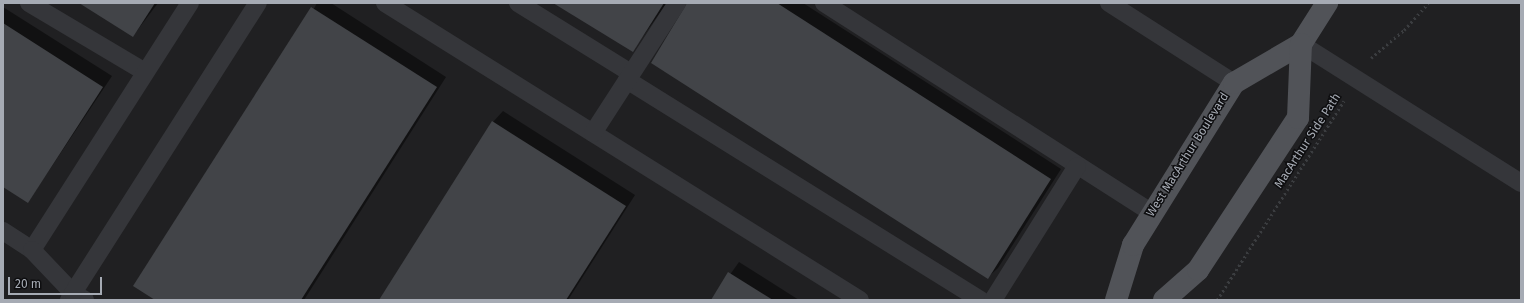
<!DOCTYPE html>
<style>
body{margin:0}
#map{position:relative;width:1524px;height:303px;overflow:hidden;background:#131315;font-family:"Fira Sans",sans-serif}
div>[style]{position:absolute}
.built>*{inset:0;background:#202022;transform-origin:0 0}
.shadow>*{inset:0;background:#0007}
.building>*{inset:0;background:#424448}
.path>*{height:2.5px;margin-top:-1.25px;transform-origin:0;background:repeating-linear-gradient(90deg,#3b3d40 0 2px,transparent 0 5px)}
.lane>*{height:18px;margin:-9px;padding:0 9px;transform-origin:9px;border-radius:9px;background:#35363a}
.primary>*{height:22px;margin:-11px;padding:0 11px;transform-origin:11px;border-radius:11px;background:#515358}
span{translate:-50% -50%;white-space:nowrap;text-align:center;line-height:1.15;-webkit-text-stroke:3px #0e0e10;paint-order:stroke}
.street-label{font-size:12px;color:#a6abb4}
.frame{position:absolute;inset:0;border:4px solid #a6abb4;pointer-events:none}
.scale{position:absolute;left:8px;top:277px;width:94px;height:18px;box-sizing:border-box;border:2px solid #a6abb4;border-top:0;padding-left:5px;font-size:12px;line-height:14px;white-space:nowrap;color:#a6abb4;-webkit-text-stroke:3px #0e0e10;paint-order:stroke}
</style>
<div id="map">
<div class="built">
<div style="left:3px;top:3px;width:1518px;height:297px"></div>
</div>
<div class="shadow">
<div style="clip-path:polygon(81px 3px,158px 3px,133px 36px)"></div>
<div style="clip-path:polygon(317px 3px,331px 3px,446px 77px,304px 300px,156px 300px)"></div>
<div style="clip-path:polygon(557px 3px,667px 3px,633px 50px)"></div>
<div style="clip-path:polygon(687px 3px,803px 3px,1061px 169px,998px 268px,987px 278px)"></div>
<div style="clip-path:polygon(3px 7px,112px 76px,28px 202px,3px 186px)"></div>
<div style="clip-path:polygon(503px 111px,635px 195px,568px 300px,380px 300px,493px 122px)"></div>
<div style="clip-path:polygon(739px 262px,799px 300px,712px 300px)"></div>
</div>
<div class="building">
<div style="clip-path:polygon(79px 3px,155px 3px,133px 37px)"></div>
<div style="clip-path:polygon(553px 3px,664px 3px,633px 52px)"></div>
<div style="clip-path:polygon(687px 3px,777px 3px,1051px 179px,988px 279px,651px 63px)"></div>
<div style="clip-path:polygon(311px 7px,437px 87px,301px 300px,155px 300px,133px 286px)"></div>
<div style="clip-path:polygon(3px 23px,103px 87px,28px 203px,3px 187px)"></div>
<div style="clip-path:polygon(492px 121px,626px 206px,566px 300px,379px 300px)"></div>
<div style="clip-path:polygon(728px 272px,773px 300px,711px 300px)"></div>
</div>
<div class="path">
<div style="left:1371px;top:58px;width:43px;rotate:-40.3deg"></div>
<div style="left:1404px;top:30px;width:36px;rotate:-48deg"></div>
<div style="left:1217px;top:300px;width:236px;rotate:-57.5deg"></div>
</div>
<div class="lane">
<div style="left:29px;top:3px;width:135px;rotate:30.7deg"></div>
<div style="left:385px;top:3px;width:560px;rotate:32.02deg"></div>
<div style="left:518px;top:3px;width:133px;rotate:31.8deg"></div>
<div style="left:824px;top:3px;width:388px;rotate:32.6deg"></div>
<div style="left:1109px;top:3px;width:148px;rotate:32.6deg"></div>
<div style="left:1301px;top:44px;width:260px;rotate:32.3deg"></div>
<div style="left:627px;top:80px;width:417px;rotate:31.9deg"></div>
<div style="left:593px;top:133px;width:155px;rotate:-57.1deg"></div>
<div style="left:3px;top:231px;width:35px;rotate:33deg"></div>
<div style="left:32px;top:250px;width:293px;rotate:-57.4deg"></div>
<div style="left:32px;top:250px;width:59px;rotate:46.4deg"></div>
<div style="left:73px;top:293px;width:8px;rotate:120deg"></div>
<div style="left:85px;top:300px;width:14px;rotate:-150deg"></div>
<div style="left:73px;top:293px;width:344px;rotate:-57.5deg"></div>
<div style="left:993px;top:300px;width:158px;rotate:-57.9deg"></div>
</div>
<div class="primary">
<div style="left:1116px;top:300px;width:58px;rotate:-72.8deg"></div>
<div style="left:1133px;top:245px;width:191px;rotate:-58.1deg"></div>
<div style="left:1234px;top:83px;width:78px;rotate:-30.2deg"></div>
<div style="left:1301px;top:44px;width:49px;rotate:-57.6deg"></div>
<div style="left:1164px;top:300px;width:45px;rotate:-41.4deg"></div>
<div style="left:1198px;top:270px;width:182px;rotate:-56.7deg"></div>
<div style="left:1298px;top:118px;width:74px;rotate:-87.7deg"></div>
</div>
<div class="street-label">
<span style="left:1308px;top:141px;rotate:-57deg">MacArthur Side Path</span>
<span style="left:1188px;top:155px;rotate:-58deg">West MacArthur Boulevard</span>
</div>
<div class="frame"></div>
<div class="scale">20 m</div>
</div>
